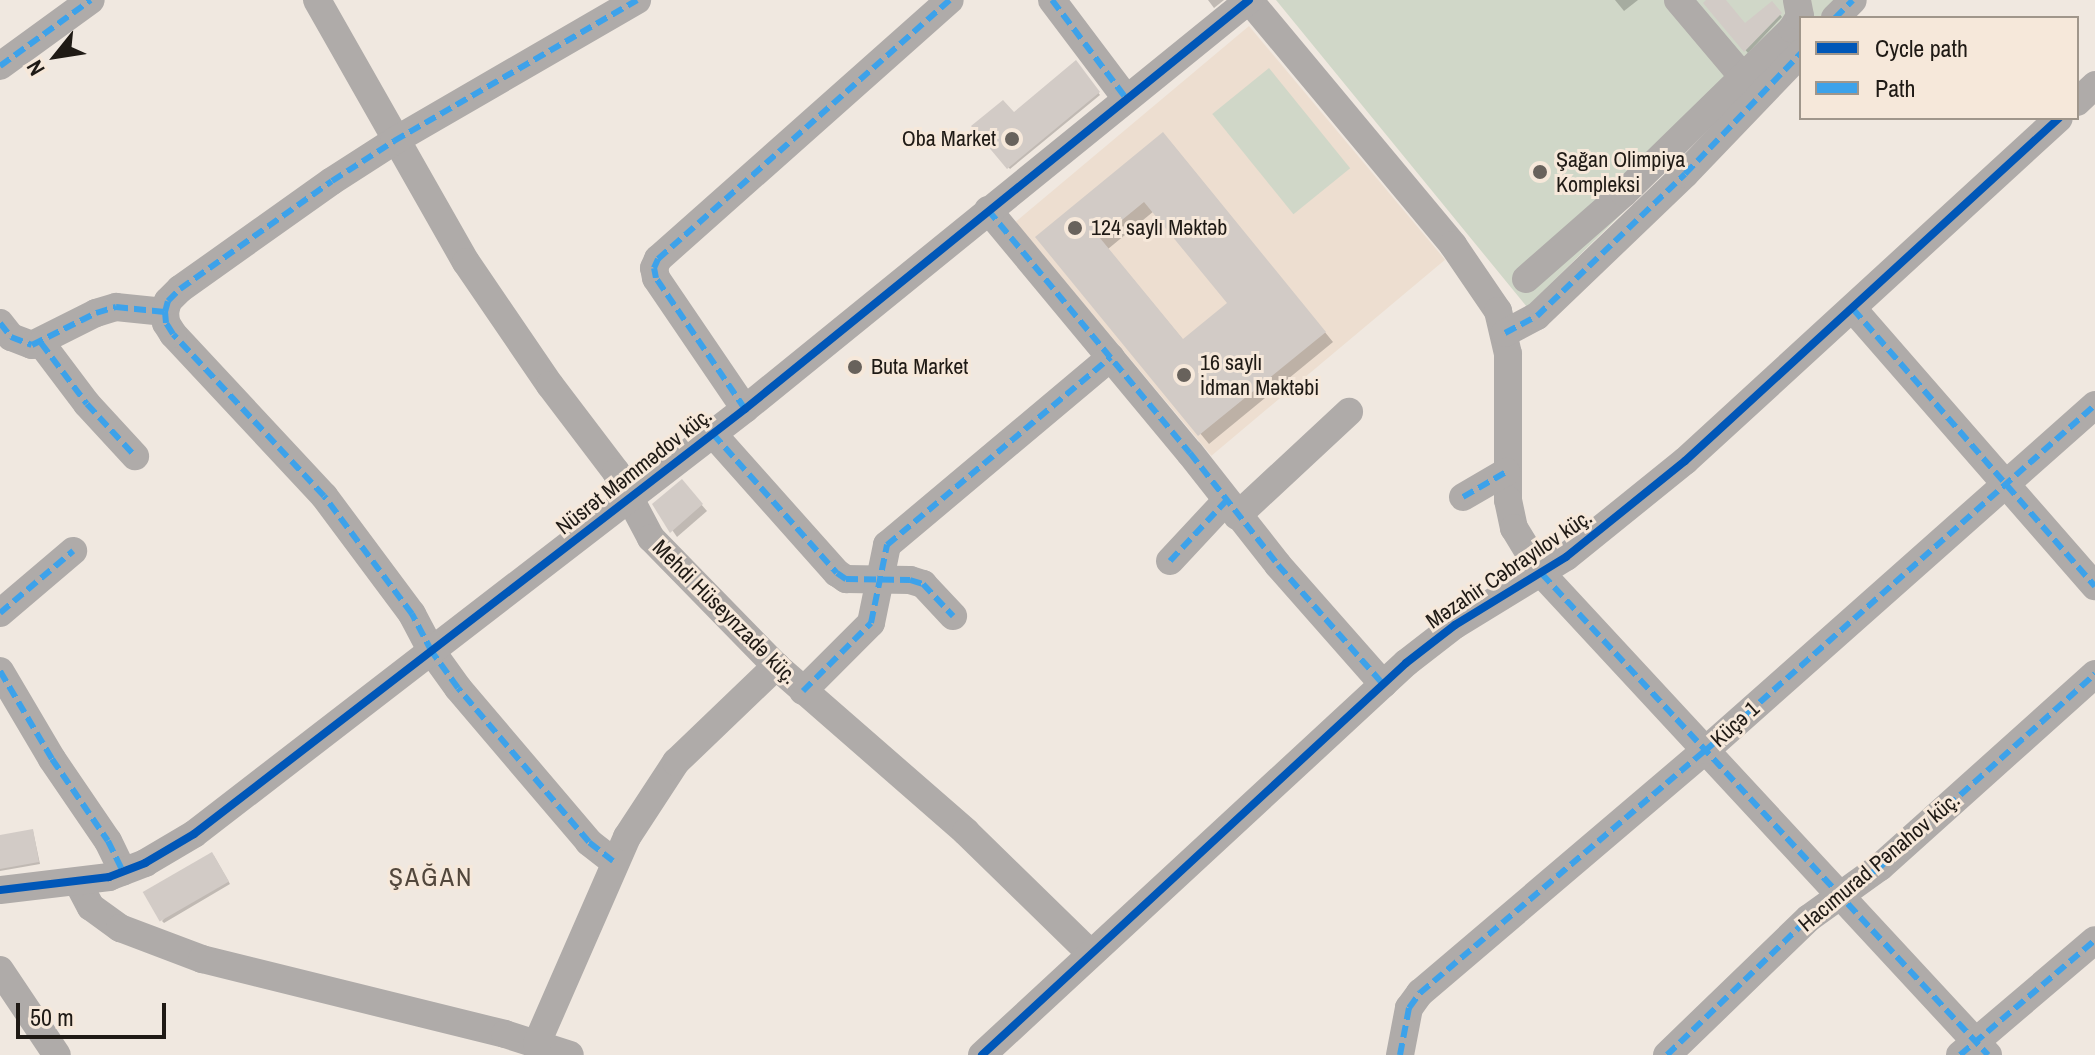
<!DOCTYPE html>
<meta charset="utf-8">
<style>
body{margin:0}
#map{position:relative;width:2095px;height:1055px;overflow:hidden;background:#f0e8e0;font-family:"Archivo Narrow",sans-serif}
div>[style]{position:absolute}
.built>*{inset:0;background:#edded0;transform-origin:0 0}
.green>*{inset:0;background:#d0d7c8;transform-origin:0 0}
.shadow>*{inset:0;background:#0003}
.building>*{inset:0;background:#d2cbc6;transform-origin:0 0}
.minor>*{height:28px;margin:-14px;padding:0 14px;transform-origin:14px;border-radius:14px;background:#afaba9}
.quiet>*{height:6px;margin-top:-3px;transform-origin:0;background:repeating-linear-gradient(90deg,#3da2ea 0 12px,transparent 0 18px)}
.cycleway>*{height:8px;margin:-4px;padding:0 4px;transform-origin:4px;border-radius:4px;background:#0057b8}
.dots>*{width:22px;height:22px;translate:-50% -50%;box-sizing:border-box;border:4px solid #f6e8da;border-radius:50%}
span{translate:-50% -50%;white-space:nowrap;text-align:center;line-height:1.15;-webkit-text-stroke:6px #f6e8da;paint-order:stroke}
.poi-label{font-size:22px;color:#1f1a15}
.right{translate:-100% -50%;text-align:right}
.left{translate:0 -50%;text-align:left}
.street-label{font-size:22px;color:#1f1a15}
.quarter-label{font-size:26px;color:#52473c;letter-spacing:2px}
.legend{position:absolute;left:1799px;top:16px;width:280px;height:104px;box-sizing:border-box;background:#f6e8da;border:2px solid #a0968b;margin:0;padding:10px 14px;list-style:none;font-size:24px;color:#1f1a15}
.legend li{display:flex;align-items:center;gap:16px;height:40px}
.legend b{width:40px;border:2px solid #a0968b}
.north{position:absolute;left:16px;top:16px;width:80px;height:80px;-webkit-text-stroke:6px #f6e8da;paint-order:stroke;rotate:240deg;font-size:22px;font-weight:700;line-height:32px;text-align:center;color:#1f1a15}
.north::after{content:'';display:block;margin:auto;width:28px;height:36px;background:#1f1a15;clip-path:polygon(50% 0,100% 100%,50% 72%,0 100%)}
.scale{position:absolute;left:16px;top:1003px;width:150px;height:36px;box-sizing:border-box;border:4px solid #1f1a15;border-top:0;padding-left:10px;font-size:24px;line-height:28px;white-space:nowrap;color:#1f1a15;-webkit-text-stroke:6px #f6e8da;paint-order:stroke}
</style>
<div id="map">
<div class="built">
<div style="left:1249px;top:26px;width:305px;height:305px;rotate:50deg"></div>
</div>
<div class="green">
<div style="clip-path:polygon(1276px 0,1839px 0,1821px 18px,1801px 18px,1801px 37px,1527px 307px)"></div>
<div style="left:1269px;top:68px;width:129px;height:73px;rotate:51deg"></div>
</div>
<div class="shadow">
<div style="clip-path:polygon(1208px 0,1224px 0,1214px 8px)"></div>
<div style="clip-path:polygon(1615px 0,1638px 0,1624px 11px)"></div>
<div style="clip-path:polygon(1709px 0,1724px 0,1745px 26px,1771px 4px,1782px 17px,1748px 53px,1705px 3px)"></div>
<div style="clip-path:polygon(1076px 63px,1100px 95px,1010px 169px,974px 126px,1014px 115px)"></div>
<div style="clip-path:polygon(evenodd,1172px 144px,1333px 342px,1209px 444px,1037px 237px,1172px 144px,1154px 211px,1230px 304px,1184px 341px,1108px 249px,1154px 211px)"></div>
<div style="clip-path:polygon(687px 488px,707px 511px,677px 537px,655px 505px)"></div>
<div style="clip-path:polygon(33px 831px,40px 864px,0 871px,0 837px)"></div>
<div style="clip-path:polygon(214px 856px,230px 884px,164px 923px,162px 921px)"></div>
</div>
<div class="building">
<div style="clip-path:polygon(1706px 0,1726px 0,1745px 23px,1772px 1px,1782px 13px,1744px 52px,1703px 3px)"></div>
<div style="clip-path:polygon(1076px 60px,1100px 92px,1007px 169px,971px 126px,1003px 100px,1014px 112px)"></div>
<div style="clip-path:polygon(evenodd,1163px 132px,1326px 332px,1198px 436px,1035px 237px,1163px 132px,1144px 202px,1227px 303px,1183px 339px,1100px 238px,1144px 202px)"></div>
<div style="clip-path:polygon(682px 479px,703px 504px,670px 533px,652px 504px)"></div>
<div style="clip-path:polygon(33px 829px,39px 862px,0 869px,0 835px)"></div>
<div style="left:212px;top:852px;width:34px;height:80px;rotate:60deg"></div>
</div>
<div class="minor">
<div style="left:317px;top:0;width:301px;rotate:60.4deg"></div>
<div style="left:466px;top:262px;width:149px;rotate:55.7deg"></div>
<div style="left:550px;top:385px;width:109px;rotate:52.8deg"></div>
<div style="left:616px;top:472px;width:75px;rotate:62.1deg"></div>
<div style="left:651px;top:538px;width:179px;rotate:45.7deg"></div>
<div style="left:776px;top:666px;width:252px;rotate:41.1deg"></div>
<div style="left:966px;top:832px;width:173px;rotate:44.3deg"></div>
<div style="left:1052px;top:0;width:121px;rotate:53deg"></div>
<div style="left:1249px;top:0;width:319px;rotate:50.2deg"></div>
<div style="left:1453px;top:245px;width:80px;rotate:55.7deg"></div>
<div style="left:1498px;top:311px;width:44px;rotate:76.9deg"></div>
<div style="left:1508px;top:354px;width:146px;rotate:90deg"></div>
<div style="left:1508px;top:500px;width:29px;rotate:78deg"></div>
<div style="left:1514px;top:528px;width:54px;rotate:58.7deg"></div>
<div style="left:1542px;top:574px;width:656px;rotate:47.16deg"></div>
<div style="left:1678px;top:0;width:101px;rotate:49.8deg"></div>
<div style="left:1835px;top:18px;width:25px;rotate:-45deg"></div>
<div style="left:0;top:66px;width:112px;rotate:-36deg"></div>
<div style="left:2077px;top:102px;width:25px;rotate:-43deg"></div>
<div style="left:988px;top:210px;width:316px;rotate:50.3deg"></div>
<div style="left:1190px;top:453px;width:142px;rotate:51.8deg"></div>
<div style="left:1278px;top:565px;width:159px;rotate:48.6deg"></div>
<div style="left:1526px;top:279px;width:130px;rotate:-41.3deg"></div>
<div style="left:1624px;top:193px;width:235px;rotate:-44.3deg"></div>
<div style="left:1792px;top:29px;width:15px;rotate:-58deg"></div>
<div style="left:1800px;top:16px;width:16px;rotate:-101deg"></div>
<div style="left:1853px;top:309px;width:368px;rotate:48.9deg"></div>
<div style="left:0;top:323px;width:18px;rotate:52deg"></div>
<div style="left:11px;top:337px;width:22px;rotate:21deg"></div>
<div style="left:32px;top:345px;width:72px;rotate:-26.6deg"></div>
<div style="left:96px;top:313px;width:21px;rotate:-17deg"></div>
<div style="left:116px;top:307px;width:49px;rotate:5.8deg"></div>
<div style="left:1505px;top:333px;width:36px;rotate:-28deg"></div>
<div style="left:1537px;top:316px;width:205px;rotate:-43.8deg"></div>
<div style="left:1685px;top:174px;width:168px;rotate:-46.2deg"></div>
<div style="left:41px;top:343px;width:76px;rotate:53deg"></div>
<div style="left:87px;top:404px;width:71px;rotate:47.3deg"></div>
<div style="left:745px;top:409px;width:158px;rotate:-124.2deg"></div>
<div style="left:656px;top:278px;width:10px;rotate:-101deg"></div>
<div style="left:654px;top:268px;width:10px;rotate:-66deg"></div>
<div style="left:658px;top:259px;width:390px;rotate:-41.6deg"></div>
<div style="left:713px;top:434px;width:186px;rotate:48.3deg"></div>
<div style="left:837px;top:573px;width:11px;rotate:34deg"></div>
<div style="left:846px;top:579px;width:64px;rotate:0.9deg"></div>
<div style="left:910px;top:580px;width:14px;rotate:17deg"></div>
<div style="left:923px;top:584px;width:44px;rotate:46.8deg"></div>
<div style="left:1463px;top:497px;width:50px;rotate:-30.2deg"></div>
<div style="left:1237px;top:516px;width:153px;rotate:-42.9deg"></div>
<div style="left:1170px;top:561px;width:82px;rotate:-47deg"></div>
<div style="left:0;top:613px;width:96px;rotate:-40.3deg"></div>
<div style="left:0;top:671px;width:102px;rotate:59.4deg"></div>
<div style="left:52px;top:759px;width:99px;rotate:55.7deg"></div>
<div style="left:108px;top:841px;width:34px;rotate:64deg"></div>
<div style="left:803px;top:691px;width:96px;rotate:-45deg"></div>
<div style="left:871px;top:623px;width:80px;rotate:-78.4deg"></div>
<div style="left:887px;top:545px;width:292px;rotate:-40deg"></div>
<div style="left:613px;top:861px;width:31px;rotate:-142deg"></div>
<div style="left:589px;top:842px;width:202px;rotate:-130.4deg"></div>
<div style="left:458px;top:688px;width:44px;rotate:-125.8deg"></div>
<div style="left:432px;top:652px;width:43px;rotate:-117.8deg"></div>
<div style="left:412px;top:614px;width:147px;rotate:-126.7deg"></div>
<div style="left:324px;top:496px;width:221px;rotate:-133deg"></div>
<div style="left:173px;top:334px;width:13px;rotate:-122deg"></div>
<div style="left:166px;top:323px;width:11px;rotate:-95deg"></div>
<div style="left:165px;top:312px;width:11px;rotate:-75deg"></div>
<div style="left:168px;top:301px;width:17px;rotate:-45deg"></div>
<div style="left:180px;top:289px;width:186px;rotate:-35.4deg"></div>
<div style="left:332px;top:181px;width:74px;rotate:-32.8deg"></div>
<div style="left:394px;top:141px;width:281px;rotate:-30.1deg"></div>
<div style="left:78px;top:883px;width:27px;rotate:62deg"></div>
<div style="left:91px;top:907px;width:36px;rotate:36deg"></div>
<div style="left:120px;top:928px;width:88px;rotate:20.7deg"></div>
<div style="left:202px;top:959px;width:312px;rotate:13.9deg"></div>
<div style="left:505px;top:1034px;width:68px;rotate:17.9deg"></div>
<div style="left:0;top:890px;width:110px;rotate:-6.8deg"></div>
<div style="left:109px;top:877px;width:39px;rotate:-21deg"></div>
<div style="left:145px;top:863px;width:57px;rotate:-30.6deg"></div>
<div style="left:194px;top:834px;width:696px;rotate:-37.64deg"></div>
<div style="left:745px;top:409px;width:649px;rotate:-39.06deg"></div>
<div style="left:0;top:970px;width:102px;rotate:56.2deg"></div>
<div style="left:537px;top:1043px;width:225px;rotate:-66.4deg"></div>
<div style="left:627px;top:837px;width:90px;rotate:-56.8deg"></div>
<div style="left:676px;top:762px;width:139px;rotate:-43.8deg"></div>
<div style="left:982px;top:1055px;width:577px;rotate:-42.75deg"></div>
<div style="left:1406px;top:663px;width:62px;rotate:-37.8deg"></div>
<div style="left:1455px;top:625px;width:130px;rotate:-31.5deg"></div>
<div style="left:1566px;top:557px;width:153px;rotate:-38.9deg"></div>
<div style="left:1685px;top:461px;width:507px;rotate:-42.52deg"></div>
<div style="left:1400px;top:1055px;width:48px;rotate:-79.2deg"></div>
<div style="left:1409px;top:1008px;width:19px;rotate:-54deg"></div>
<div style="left:1420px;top:993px;width:375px;rotate:-40.4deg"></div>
<div style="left:1706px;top:750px;width:520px;rotate:-41.57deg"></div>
<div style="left:1667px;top:1055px;width:197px;rotate:-44deg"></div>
<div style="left:1809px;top:918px;width:87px;rotate:-35.7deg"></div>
<div style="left:1880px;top:867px;width:289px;rotate:-41.9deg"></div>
<div style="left:1960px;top:1055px;width:177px;rotate:-40.4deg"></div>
</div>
<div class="quiet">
<div style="left:1052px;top:0;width:121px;rotate:53deg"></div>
<div style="left:1835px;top:18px;width:25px;rotate:-45deg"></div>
<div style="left:0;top:66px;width:112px;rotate:-36deg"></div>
<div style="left:988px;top:210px;width:316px;rotate:50.3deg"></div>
<div style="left:1190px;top:453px;width:142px;rotate:51.8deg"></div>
<div style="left:1278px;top:565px;width:159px;rotate:48.6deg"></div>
<div style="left:1853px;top:309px;width:368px;rotate:48.9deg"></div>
<div style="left:0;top:323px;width:18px;rotate:52deg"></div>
<div style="left:11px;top:337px;width:22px;rotate:21deg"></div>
<div style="left:32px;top:345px;width:72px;rotate:-26.6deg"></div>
<div style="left:96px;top:313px;width:21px;rotate:-17deg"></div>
<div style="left:116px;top:307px;width:49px;rotate:5.8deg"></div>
<div style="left:1505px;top:333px;width:36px;rotate:-28deg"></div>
<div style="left:1537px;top:316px;width:205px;rotate:-43.8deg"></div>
<div style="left:1685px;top:174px;width:168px;rotate:-46.2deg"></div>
<div style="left:41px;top:343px;width:76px;rotate:53deg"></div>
<div style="left:87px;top:404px;width:71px;rotate:47.3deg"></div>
<div style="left:745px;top:409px;width:158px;rotate:-124.2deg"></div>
<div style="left:656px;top:278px;width:10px;rotate:-101deg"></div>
<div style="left:654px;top:268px;width:10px;rotate:-66deg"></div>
<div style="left:658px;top:259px;width:390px;rotate:-41.6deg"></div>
<div style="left:713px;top:434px;width:186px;rotate:48.3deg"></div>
<div style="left:837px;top:573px;width:11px;rotate:34deg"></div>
<div style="left:846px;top:579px;width:64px;rotate:0.9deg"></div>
<div style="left:910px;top:580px;width:14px;rotate:17deg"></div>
<div style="left:923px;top:584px;width:44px;rotate:46.8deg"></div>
<div style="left:1463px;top:497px;width:50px;rotate:-30.2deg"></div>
<div style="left:1170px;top:561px;width:82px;rotate:-47deg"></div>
<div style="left:1542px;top:574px;width:656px;rotate:47.16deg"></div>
<div style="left:0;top:613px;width:96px;rotate:-40.3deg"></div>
<div style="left:0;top:671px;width:102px;rotate:59.4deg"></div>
<div style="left:52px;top:759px;width:99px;rotate:55.7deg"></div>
<div style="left:108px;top:841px;width:34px;rotate:64deg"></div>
<div style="left:803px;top:691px;width:96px;rotate:-45deg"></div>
<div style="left:871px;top:623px;width:80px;rotate:-78.4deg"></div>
<div style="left:887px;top:545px;width:292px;rotate:-40deg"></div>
<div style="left:613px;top:861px;width:31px;rotate:-142deg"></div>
<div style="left:589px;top:842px;width:202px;rotate:-130.4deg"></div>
<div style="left:458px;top:688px;width:44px;rotate:-125.8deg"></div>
<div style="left:432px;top:652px;width:43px;rotate:-117.8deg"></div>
<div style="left:412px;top:614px;width:147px;rotate:-126.7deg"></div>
<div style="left:324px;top:496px;width:221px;rotate:-133deg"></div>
<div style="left:173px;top:334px;width:13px;rotate:-122deg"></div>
<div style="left:166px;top:323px;width:11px;rotate:-95deg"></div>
<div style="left:165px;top:312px;width:11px;rotate:-75deg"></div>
<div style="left:168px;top:301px;width:17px;rotate:-45deg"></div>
<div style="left:180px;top:289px;width:186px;rotate:-35.4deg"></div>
<div style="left:332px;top:181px;width:74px;rotate:-32.8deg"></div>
<div style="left:394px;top:141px;width:281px;rotate:-30.1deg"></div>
<div style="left:1400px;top:1055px;width:48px;rotate:-79.2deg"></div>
<div style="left:1409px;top:1008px;width:19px;rotate:-54deg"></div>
<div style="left:1420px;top:993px;width:375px;rotate:-40.4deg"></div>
<div style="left:1706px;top:750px;width:520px;rotate:-41.57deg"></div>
<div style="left:1667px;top:1055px;width:197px;rotate:-44deg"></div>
<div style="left:1809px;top:918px;width:87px;rotate:-35.7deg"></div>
<div style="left:1880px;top:867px;width:289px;rotate:-41.9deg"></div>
<div style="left:1960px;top:1055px;width:177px;rotate:-40.4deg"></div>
</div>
<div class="cycleway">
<div style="left:0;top:890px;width:110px;rotate:-6.8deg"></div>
<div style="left:109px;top:877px;width:39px;rotate:-21deg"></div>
<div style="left:145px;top:863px;width:57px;rotate:-30.6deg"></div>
<div style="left:194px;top:834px;width:696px;rotate:-37.64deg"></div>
<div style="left:745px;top:409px;width:649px;rotate:-39.06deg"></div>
<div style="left:982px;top:1055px;width:577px;rotate:-42.75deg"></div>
<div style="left:1406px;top:663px;width:62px;rotate:-37.8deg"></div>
<div style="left:1455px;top:625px;width:130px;rotate:-31.5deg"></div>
<div style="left:1566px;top:557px;width:153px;rotate:-38.9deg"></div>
<div style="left:1685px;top:461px;width:507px;rotate:-42.52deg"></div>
</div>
<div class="dots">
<div style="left:1012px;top:139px;background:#68625c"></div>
<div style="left:1540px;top:172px;background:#68625c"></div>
<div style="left:1075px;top:228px;background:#68625c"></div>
<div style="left:855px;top:367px;background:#68625c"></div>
<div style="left:1184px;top:375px;background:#68625c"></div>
</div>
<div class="poi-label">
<span class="right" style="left:996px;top:139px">Oba Market</span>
<span class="left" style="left:1556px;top:172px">Şağan Olimpiya<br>Kompleksi</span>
<span class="left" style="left:1091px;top:228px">124 saylı Məktəb</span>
<span class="left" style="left:1200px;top:375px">16 saylı<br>İdman Məktəbi</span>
<span class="left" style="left:871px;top:367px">Buta Market</span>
</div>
<div class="street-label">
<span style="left:634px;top:471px;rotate:-38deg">Nüsrət Məmmədov küç.</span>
<span style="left:1509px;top:569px;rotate:-34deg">Məzahir Cəbrayılov küç.</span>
<span style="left:725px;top:612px;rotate:45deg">Mehdi Hüseynzadə küç.</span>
<span style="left:1735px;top:724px;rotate:-42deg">Küçə 1</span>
<span style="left:1879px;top:862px;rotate:-40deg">Hacımurad Pənahov küç.</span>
</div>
<div class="quarter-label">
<span style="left:431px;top:877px">ŞAĞAN</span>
</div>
<ul class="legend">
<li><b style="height:10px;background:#0057b8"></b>Cycle path</li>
<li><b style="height:10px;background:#3da2ea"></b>Path</li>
</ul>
<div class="north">N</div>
<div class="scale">50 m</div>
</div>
